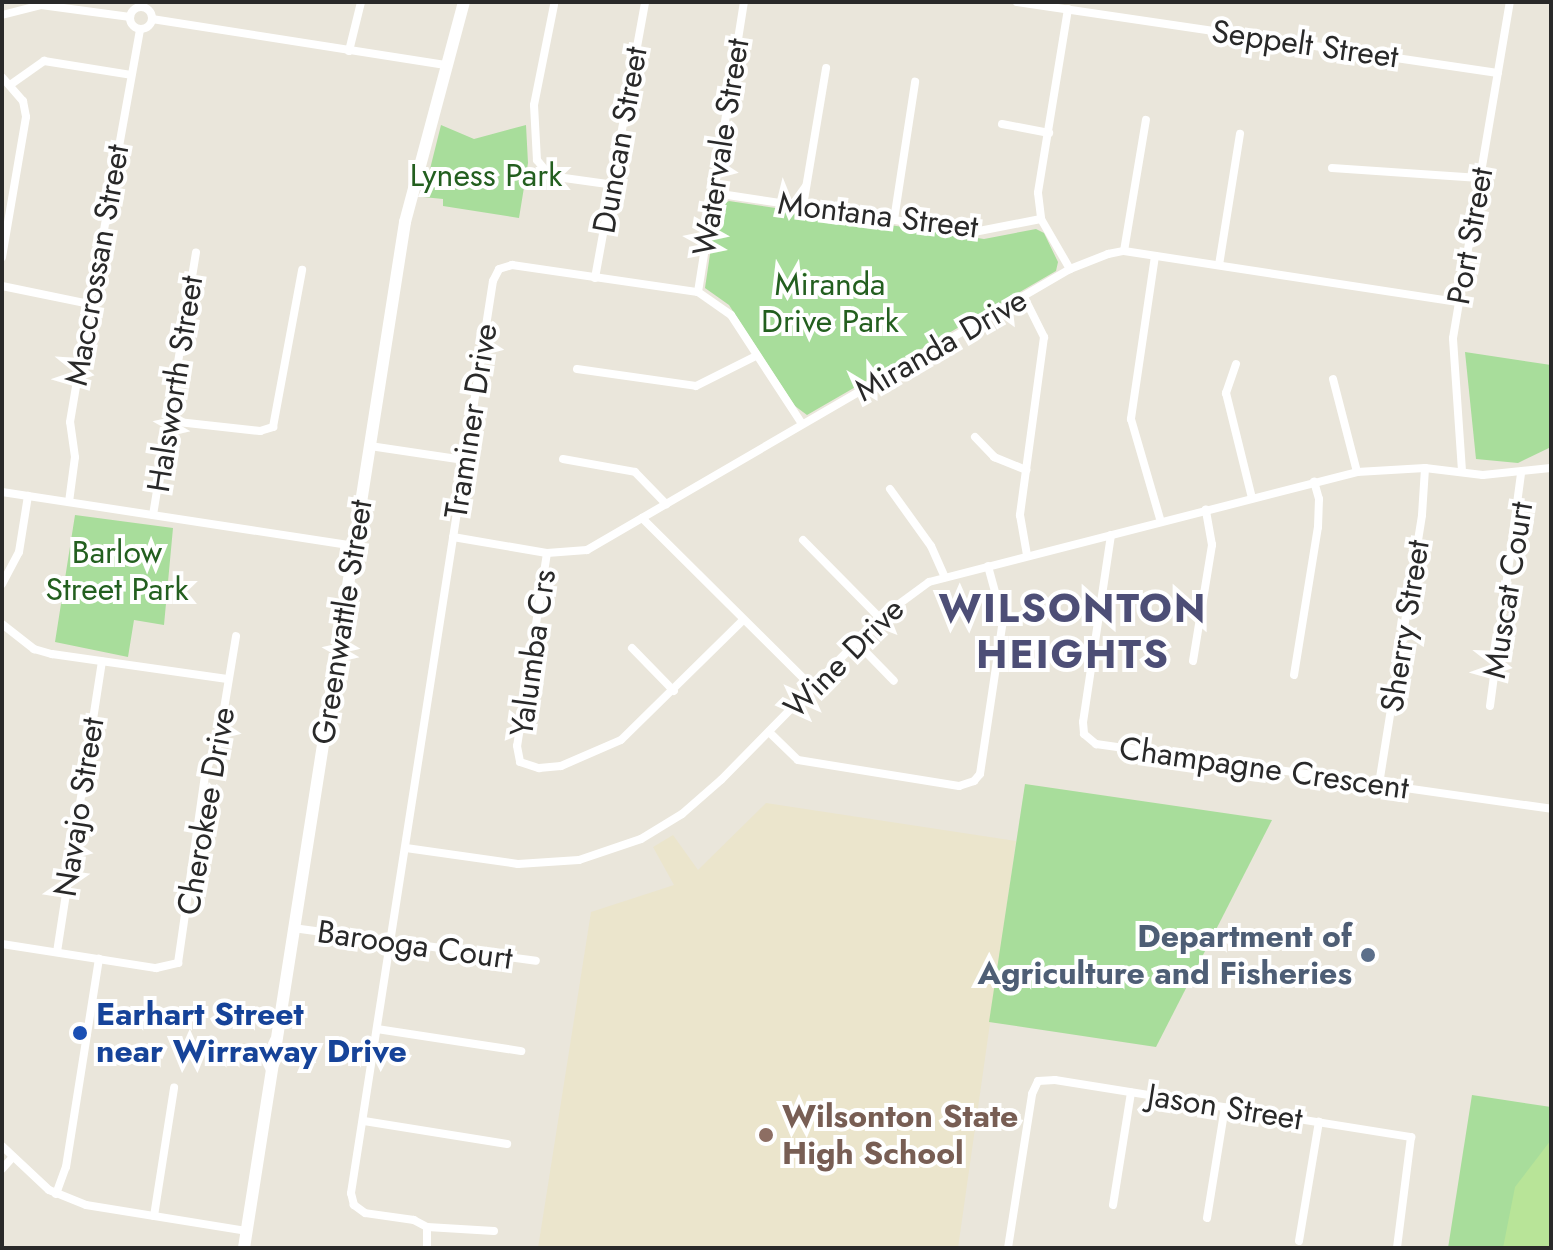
<!DOCTYPE html>
<style>
body{margin:0}
#map{position:relative;width:1553px;height:1250px;overflow:hidden;background:#eae6db;font-family:Jost,sans-serif}
div>[style]{position:absolute}
.education>*{inset:0;background:#ebe5cc}
.green>*{inset:0;background:#a8dd9b}
.pitch>*{inset:0;background:#b8e498}
.minor>*{height:8px;margin:-4px;padding:0 4px;transform-origin:4px;border-radius:4px;background:#fff}
.minor>.ring{margin:-4px;padding:0;box-sizing:content-box;background:none;border:8px solid #fff;border-radius:50%}
.secondary>*{height:12px;margin:-6px;padding:0 6px;transform-origin:6px;border-radius:6px;background:#fff}
.dots>*{width:22px;height:22px;translate:-50% -50%;box-sizing:border-box;border:4px solid #fff;border-radius:50%}
span{translate:-50% -50%;white-space:nowrap;text-align:center;line-height:1.15;-webkit-text-stroke:8px #fff;paint-order:stroke}
.street-label{font-size:32px;color:#292929}
.park-label{font-size:32px;color:#235f1f}
.service-label{font-size:32px;color:#4e5e75;font-weight:700}
.right{translate:-100% -50%;text-align:right}
.transit-label{font-size:32px;color:#164399;font-weight:700}
.left{translate:0 -50%;text-align:left}
.education-label{font-size:32px;color:#785e54;font-weight:700}
.district-label{font-size:40px;color:#4d4e76;font-weight:700;letter-spacing:2px}
.frame{position:absolute;inset:0;border:4px solid #292929;pointer-events:none}
</style>
<div id="map">
<div class="education">
<div style="clip-path:polygon(766px 803px,1016px 841px,958px 1248px,538px 1248px,591px 912px,674px 885px,653px 847px,673px 835px,698px 870px)"></div>
</div>
<div class="green">
<div style="clip-path:polygon(441px 125px,474px 139px,526px 125px,528px 163px,519px 218px,443px 206px,443px 199px,423px 197px)"></div>
<div style="clip-path:polygon(729px 201px,984px 239px,1036px 229px,1044px 233px,1058px 262px,1056px 271px,807px 415px,795px 406px,729px 305px,705px 288px,717px 207px)"></div>
<div style="clip-path:polygon(1465px 352px,1551px 365px,1551px 447px,1518px 463px,1476px 459px)"></div>
<div style="clip-path:polygon(75px 515px,173px 528px,164px 625px,134px 620px,128px 657px,55px 642px)"></div>
<div style="clip-path:polygon(1025px 784px,1272px 820px,1156px 1047px,989px 1022px)"></div>
<div style="clip-path:polygon(1472px 1095px,1551px 1107px,1551px 1248px,1448px 1248px)"></div>
</div>
<div class="pitch">
<div style="clip-path:polygon(1551px 1140px,1551px 1248px,1503px 1248px,1515px 1187px)"></div>
</div>
<div class="minor">
<div style="left:1017px;top:2px;width:486px;rotate:8.4deg"></div>
<div style="left:554px;top:5px;width:102px;rotate:101.3deg"></div>
<div style="left:534px;top:105px;width:55px;rotate:86.9deg"></div>
<div style="left:537px;top:160px;width:21px;rotate:51deg"></div>
<div style="left:550px;top:176px;width:65px;rotate:8deg"></div>
<div class="ring" style="left:130px;top:7px;width:14px;height:14px"></div>
<div style="left:1068px;top:9px;width:186px;rotate:99.3deg"></div>
<div style="left:1038px;top:193px;width:26px;rotate:83deg"></div>
<div style="left:1041px;top:219px;width:58px;rotate:59.9deg"></div>
<div style="left:2px;top:15px;width:40px;rotate:-14.4deg"></div>
<div style="left:41px;top:5px;width:90px;rotate:7.7deg"></div>
<div style="left:152px;top:19px;width:297px;rotate:8.9deg"></div>
<div style="left:349px;top:51px;width:50px;rotate:-76.2deg"></div>
<div style="left:2px;top:77px;width:32px;rotate:49deg"></div>
<div style="left:23px;top:101px;width:16px;rotate:79deg"></div>
<div style="left:26px;top:117px;width:142px;rotate:99.7deg"></div>
<div style="left:10px;top:85px;width:42px;rotate:-35.2deg"></div>
<div style="left:44px;top:61px;width:88px;rotate:9.1deg"></div>
<div style="left:1002px;top:124px;width:48px;rotate:10.8deg"></div>
<div style="left:1332px;top:168px;width:148px;rotate:3.9deg"></div>
<div style="left:714px;top:193px;width:263px;rotate:8.5deg"></div>
<div style="left:974px;top:232px;width:68px;rotate:-11deg"></div>
<div style="left:803px;top:206px;width:140px;rotate:-80.5deg"></div>
<div style="left:894px;top:220px;width:140px;rotate:-81.3deg"></div>
<div style="left:1124px;top:251px;width:133px;rotate:-80.5deg"></div>
<div style="left:1155px;top:256px;width:165px;rotate:98.4deg"></div>
<div style="left:1131px;top:419px;width:107px;rotate:73.8deg"></div>
<div style="left:1219px;top:265px;width:133px;rotate:-80.9deg"></div>
<div style="left:595px;top:278px;width:280px;rotate:-79.7deg"></div>
<div style="left:2px;top:286px;width:85px;rotate:11.6deg"></div>
<div style="left:698px;top:292px;width:294px;rotate:-81deg"></div>
<div style="left:1024px;top:297px;width:45px;rotate:63.4deg"></div>
<div style="left:1044px;top:337px;width:180px;rotate:97.7deg"></div>
<div style="left:1020px;top:515px;width:41px;rotate:80.1deg"></div>
<div style="left:1236px;top:364px;width:31px;rotate:109deg"></div>
<div style="left:1226px;top:393px;width:108px;rotate:76.1deg"></div>
<div style="left:577px;top:369px;width:120px;rotate:8.1deg"></div>
<div style="left:696px;top:386px;width:67px;rotate:-26.6deg"></div>
<div style="left:1333px;top:379px;width:96px;rotate:75.5deg"></div>
<div style="left:169px;top:421px;width:92px;rotate:6.3deg"></div>
<div style="left:260px;top:431px;width:14px;rotate:-17deg"></div>
<div style="left:273px;top:427px;width:160px;rotate:-79.5deg"></div>
<div style="left:975px;top:437px;width:28px;rotate:46deg"></div>
<div style="left:994px;top:457px;width:35px;rotate:22deg"></div>
<div style="left:370px;top:446px;width:95px;rotate:8.5deg"></div>
<div style="left:563px;top:459px;width:73px;rotate:10.2deg"></div>
<div style="left:635px;top:472px;width:45px;rotate:45.9deg"></div>
<div style="left:1462px;top:471px;width:133px;rotate:-93.9deg"></div>
<div style="left:1453px;top:338px;width:341px;rotate:-80.4deg"></div>
<div style="left:890px;top:489px;width:70px;rotate:54.3deg"></div>
<div style="left:931px;top:546px;width:34px;rotate:66deg"></div>
<div style="left:2px;top:492px;width:357px;rotate:8.7deg"></div>
<div style="left:69px;top:502px;width:45px;rotate:-82.4deg"></div>
<div style="left:75px;top:457px;width:35px;rotate:-98deg"></div>
<div style="left:70px;top:422px;width:108px;rotate:-80.4deg"></div>
<div style="left:88px;top:316px;width:13px;rotate:-103deg"></div>
<div style="left:85px;top:303px;width:14px;rotate:-56deg"></div>
<div style="left:93px;top:291px;width:266px;rotate:-79.8deg"></div>
<div style="left:153px;top:515px;width:266px;rotate:-80.7deg"></div>
<div style="left:642px;top:518px;width:240px;rotate:44.8deg"></div>
<div style="left:1111px;top:535px;width:189px;rotate:98.5deg"></div>
<div style="left:1083px;top:722px;width:12px;rotate:85deg"></div>
<div style="left:1084px;top:734px;width:16px;rotate:40deg"></div>
<div style="left:1096px;top:744px;width:460px;rotate:8.1deg"></div>
<div style="left:453px;top:537px;width:95px;rotate:9.7deg"></div>
<div style="left:547px;top:553px;width:40px;rotate:-4.3deg"></div>
<div style="left:587px;top:550px;width:559px;rotate:-30.19deg"></div>
<div style="left:1070px;top:269px;width:41px;rotate:-21.5deg"></div>
<div style="left:1108px;top:254px;width:16px;rotate:-11deg"></div>
<div style="left:1124px;top:251px;width:338px;rotate:8.7deg"></div>
<div style="left:803px;top:540px;width:110px;rotate:45.4deg"></div>
<div style="left:547px;top:553px;width:195px;rotate:98.8deg"></div>
<div style="left:517px;top:746px;width:16px;rotate:79deg"></div>
<div style="left:520px;top:762px;width:20px;rotate:18deg"></div>
<div style="left:539px;top:768px;width:22px;rotate:-5deg"></div>
<div style="left:561px;top:766px;width:65px;rotate:-23.4deg"></div>
<div style="left:621px;top:740px;width:170px;rotate:-44.5deg"></div>
<div style="left:2px;top:584px;width:36px;rotate:-62deg"></div>
<div style="left:19px;top:552px;width:57px;rotate:-80.9deg"></div>
<div style="left:2px;top:624px;width:41px;rotate:38deg"></div>
<div style="left:34px;top:649px;width:19px;rotate:16deg"></div>
<div style="left:52px;top:654px;width:177px;rotate:8.1deg"></div>
<div style="left:856px;top:642px;width:54px;rotate:45.7deg"></div>
<div style="left:632px;top:648px;width:60px;rotate:45.7deg"></div>
<div style="left:1193px;top:661px;width:118px;rotate:-80.7deg"></div>
<div style="left:1212px;top:545px;width:36px;rotate:-100deg"></div>
<div style="left:1294px;top:675px;width:150px;rotate:-80.8deg"></div>
<div style="left:1318px;top:527px;width:28px;rotate:-88deg"></div>
<div style="left:1319px;top:499px;width:18px;rotate:-106deg"></div>
<div style="left:1490px;top:706px;width:234px;rotate:-82.4deg"></div>
<div style="left:769px;top:732px;width:40px;rotate:44deg"></div>
<div style="left:798px;top:760px;width:163px;rotate:9.2deg"></div>
<div style="left:959px;top:786px;width:16px;rotate:-18deg"></div>
<div style="left:974px;top:781px;width:9px;rotate:-49deg"></div>
<div style="left:980px;top:774px;width:155px;rotate:-81.5deg"></div>
<div style="left:1003px;top:621px;width:57px;rotate:-105.3deg"></div>
<div style="left:1379px;top:784px;width:272px;rotate:-80.9deg"></div>
<div style="left:1422px;top:515px;width:47px;rotate:-86.3deg"></div>
<div style="left:406px;top:848px;width:113px;rotate:8.1deg"></div>
<div style="left:518px;top:864px;width:61px;rotate:-3.8deg"></div>
<div style="left:579px;top:860px;width:65px;rotate:-18.7deg"></div>
<div style="left:641px;top:839px;width:48px;rotate:-31.4deg"></div>
<div style="left:682px;top:814px;width:52px;rotate:-41.1deg"></div>
<div style="left:721px;top:780px;width:227px;rotate:-45.5deg"></div>
<div style="left:880px;top:618px;width:61px;rotate:-36.3deg"></div>
<div style="left:929px;top:582px;width:442px;rotate:-14.4deg"></div>
<div style="left:1357px;top:472px;width:68px;rotate:-3.4deg"></div>
<div style="left:1425px;top:468px;width:58px;rotate:6.9deg"></div>
<div style="left:1483px;top:475px;width:68px;rotate:-5.9deg"></div>
<div style="left:293px;top:928px;width:245px;rotate:7.7deg"></div>
<div style="left:2px;top:944px;width:156px;rotate:8.9deg"></div>
<div style="left:156px;top:968px;width:23px;rotate:-13deg"></div>
<div style="left:178px;top:963px;width:189px;rotate:-81.8deg"></div>
<div style="left:205px;top:776px;width:58px;rotate:-72.8deg"></div>
<div style="left:222px;top:721px;width:86px;rotate:-80.6deg"></div>
<div style="left:57px;top:952px;width:294px;rotate:-81.2deg"></div>
<div style="left:377px;top:1029px;width:146px;rotate:8.7deg"></div>
<div style="left:364px;top:1121px;width:145px;rotate:9.1deg"></div>
<div style="left:2px;top:1146px;width:64px;rotate:43.1deg"></div>
<div style="left:49px;top:1190px;width:40px;rotate:22deg"></div>
<div style="left:86px;top:1205px;width:162px;rotate:9.2deg"></div>
<div style="left:2px;top:1169px;width:13px;rotate:-48deg"></div>
<div style="left:56px;top:1194px;width:29px;rotate:-70deg"></div>
<div style="left:66px;top:1167px;width:211px;rotate:-81deg"></div>
<div style="left:1113px;top:1205px;width:114px;rotate:-80.9deg"></div>
<div style="left:154px;top:1216px;width:130px;rotate:-81.1deg"></div>
<div style="left:1207px;top:1218px;width:112px;rotate:-80.8deg"></div>
<div style="left:427px;top:1227px;width:21px;rotate:90deg"></div>
<div style="left:494px;top:1231px;width:67px;rotate:-176.6deg"></div>
<div style="left:427px;top:1227px;width:15px;rotate:-152deg"></div>
<div style="left:414px;top:1220px;width:49px;rotate:-171.9deg"></div>
<div style="left:365px;top:1213px;width:14px;rotate:-144deg"></div>
<div style="left:354px;top:1205px;width:12px;rotate:-104deg"></div>
<div style="left:351px;top:1193px;width:923px;rotate:-81.15deg"></div>
<div style="left:493px;top:281px;width:13px;rotate:-63deg"></div>
<div style="left:499px;top:269px;width:14px;rotate:-17deg"></div>
<div style="left:512px;top:265px;width:188px;rotate:8.3deg"></div>
<div style="left:698px;top:292px;width:40px;rotate:34.9deg"></div>
<div style="left:731px;top:315px;width:130px;rotate:56.9deg"></div>
<div style="left:1299px;top:1241px;width:121px;rotate:-80.5deg"></div>
<div style="left:1008px;top:1248px;width:156px;rotate:-81.1deg"></div>
<div style="left:1032px;top:1094px;width:14px;rotate:-65deg"></div>
<div style="left:1038px;top:1081px;width:17px;rotate:-3deg"></div>
<div style="left:1055px;top:1080px;width:361px;rotate:9.1deg"></div>
<div style="left:1411px;top:1137px;width:112px;rotate:97.2deg"></div>
</div>
<div class="secondary">
<div style="left:244px;top:1248px;width:1039px;rotate:-81.08deg"></div>
<div style="left:405px;top:222px;width:228px;rotate:-75deg"></div>
</div>
<div class="dots">
<div style="left:1368px;top:955px;background:#5c6f8a"></div>
<div style="left:80px;top:1033px;background:#1a4fb4"></div>
<div style="left:766px;top:1135px;background:#8d6e63"></div>
</div>
<div class="street-label">
<span style="left:1305px;top:44px;rotate:8deg">Seppelt Street</span>
<span style="left:620px;top:140px;rotate:-80deg">Duncan Street</span>
<span style="left:721px;top:147px;rotate:-81deg">Watervale Street</span>
<span style="left:878px;top:215px;rotate:7deg">Montana Street</span>
<span style="left:1470px;top:236px;rotate:-80deg">Port Street</span>
<span style="left:97px;top:265px;rotate:-80deg">Maccrossan Street</span>
<span style="left:941px;top:345px;rotate:-30deg">Miranda Drive</span>
<span style="left:175px;top:384px;rotate:-81deg">Halsworth Street</span>
<span style="left:471px;top:421px;rotate:-81deg">Traminer Drive</span>
<span style="left:1508px;top:590px;rotate:-81deg">Muscat Court</span>
<span style="left:342px;top:622px;rotate:-81deg">Greenwattle Street</span>
<span style="left:1405px;top:626px;rotate:-81deg">Sherry Street</span>
<span style="left:533px;top:653px;rotate:-82deg">Yalumba Crs</span>
<span style="left:844px;top:658px;rotate:-45deg">Wine Drive</span>
<span style="left:1264px;top:768px;rotate:8deg">Champagne Crescent</span>
<span style="left:79px;top:807px;rotate:-81deg">Navajo Street</span>
<span style="left:206px;top:811px;rotate:-80deg">Cherokee Drive</span>
<span style="left:415px;top:945px;rotate:8deg">Barooga Court</span>
<span style="left:1225px;top:1107px;rotate:9deg">Jason Street</span>
</div>
<div class="park-label">
<span style="left:486px;top:175px">Lyness Park</span>
<span style="left:830px;top:303px">Miranda<br>Drive Park</span>
<span style="left:117px;top:571px">Barlow<br>Street Park</span>
</div>
<div class="service-label">
<span class="right" style="left:1352px;top:955px">Department of<br>Agriculture and Fisheries</span>
</div>
<div class="transit-label">
<span class="left" style="left:96px;top:1033px">Earhart Street<br>near Wirraway Drive</span>
</div>
<div class="education-label">
<span class="left" style="left:782px;top:1135px">Wilsonton State<br>High School</span>
</div>
<div class="district-label">
<span style="left:1073px;top:631px">WILSONTON<br>HEIGHTS</span>
</div>
<div class="frame"></div>
</div>
